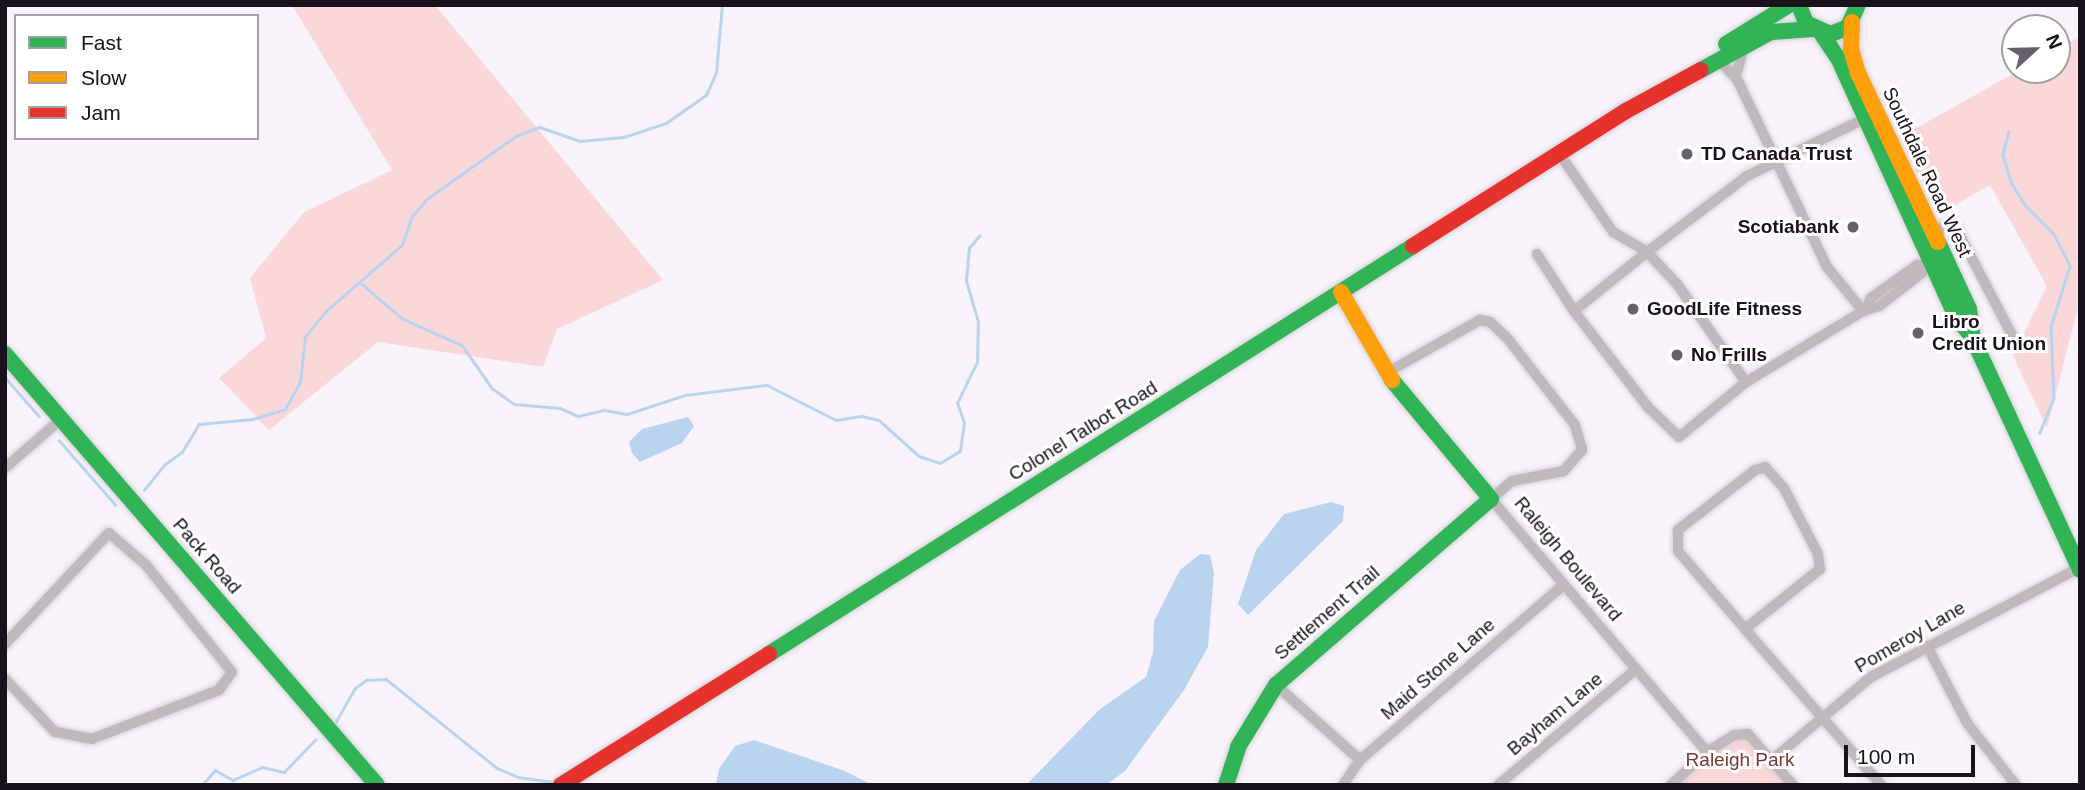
<!DOCTYPE html>
<style>
body{margin:0}
#map{position:relative;width:2085px;height:790px;overflow:hidden;background:#f8f3fa;font-family:Arial,sans-serif}
div>[style]{position:absolute}
.green>*{inset:0;background:#fad7d8}
.water>*{inset:0;background:#bad4f0}
.stream>*{height:2.5px;margin:-1.25px;padding:0 1.25px;transform-origin:1.25px;border-radius:1.25px;background:#bad4f0}
.roads{filter:drop-shadow(0 0 2px #d3d0d6) drop-shadow(0 0 2px #d3d0d6)}
.street>*{height:10px;margin:-5px;padding:0 5px;transform-origin:5px;border-radius:5px;background:#c1b8bd}
.fast>*{height:16px;margin:-8px;padding:0 8px;transform-origin:8px;border-radius:8px;background:#30b455}
.slow>*{height:16px;margin:-8px;padding:0 8px;transform-origin:8px;border-radius:8px;background:#ff9f0a}
.jam>*{height:16px;margin:-8px;padding:0 8px;transform-origin:8px;border-radius:8px;background:#e5322d}
.dots>*{width:19px;height:19px;translate:-50% -50%;box-sizing:border-box;border:4px solid #fff;border-radius:50%}
span{translate:-50% -50%;white-space:nowrap;text-align:center;line-height:1.15;-webkit-text-stroke:6px #fff;paint-order:stroke}
.poi-label{font-size:19px;color:#19111c;font-weight:700}
.left{translate:0 -50%;text-align:left}
.right{translate:-100% -50%;text-align:right}
.street-label{font-size:19px;color:#19111c}
.park-label{font-size:19px;color:#7d3635}
.frame{position:absolute;inset:0;border:7px solid #19111c;pointer-events:none}
.legend{position:absolute;left:14px;top:14px;width:245px;height:126px;box-sizing:border-box;background:#fff;border:2px solid #a3a0a4;margin:0;padding:9px 12px;list-style:none;font-size:21px;color:#19111c}
.legend li{display:flex;align-items:center;gap:14px;height:35px}
.legend b{width:35px;border:2px solid #a3a0a4}
.north{position:absolute;left:2001px;top:14px;width:70px;height:70px;box-sizing:border-box;background:#fff;border:2px solid #a3a0a4;border-radius:50%;rotate:68deg;font-size:19px;font-weight:700;line-height:28px;text-align:center;color:#19111c}
.north::after{content:'';display:block;margin:auto;width:24px;height:32px;background:#67606a;clip-path:polygon(50% 0,100% 100%,50% 72%,0 100%)}
.scale{position:absolute;left:1844px;top:745px;width:131px;height:32px;box-sizing:border-box;border:4px solid #19111c;border-top:0;padding-left:9px;font-size:21px;line-height:24px;white-space:nowrap;color:#19111c;-webkit-text-stroke:5px #fff;paint-order:stroke}
</style>
<div id="map">
<div class="green">
<div style="clip-path:polygon(292px 5px,435px 5px,663px 280px,557px 329px,543px 367px,378px 342px,269px 430px,219px 378px,266px 338px,250px 278px,304px 212px,392px 170px)"></div>
<div style="clip-path:polygon(2080px 37px,2080px 300px,2047px 428px,2013px 356px,2047px 286px,1990px 185px,1938px 215px,1900px 137px,2020px 70px,2057px 70px,2057px 49px)"></div>
<div style="clip-path:polygon(1748px 734px,1793px 785px,1676px 785px,1707px 752px)"></div>
</div>
<div class="water">
<div style="clip-path:polygon(688px 417px,694px 426px,682px 443px,640px 462px,632px 453px,629px 442px,642px 429px)"></div>
<div style="clip-path:polygon(1331px 502px,1344px 506px,1343px 521px,1248px 615px,1238px 604px,1256px 550px,1284px 514px)"></div>
<div style="clip-path:polygon(1200px 554px,1210px 555px,1214px 573px,1208px 647px,1184px 690px,1125px 771px,1106px 785px,1026px 785px,1100px 709px,1146px 677px,1153px 653px,1154px 621px,1180px 570px)"></div>
<div style="clip-path:polygon(754px 740px,845px 771px,872px 785px,716px 785px,719px 769px,735px 746px)"></div>
</div>
<div class="stream">
<div style="left:2009px;top:131px;width:25px;rotate:104deg"></div>
<div style="left:2003px;top:155px;width:30px;rotate:73deg"></div>
<div style="left:2012px;top:184px;width:25px;rotate:58deg"></div>
<div style="left:2025px;top:205px;width:41px;rotate:45deg"></div>
<div style="left:2054px;top:234px;width:36px;rotate:63deg"></div>
<div style="left:2070px;top:266px;width:64px;rotate:107.3deg"></div>
<div style="left:2051px;top:327px;width:71px;rotate:87.6deg"></div>
<div style="left:2054px;top:398px;width:38px;rotate:112deg"></div>
<div style="left:362px;top:284px;width:54px;rotate:40.5deg"></div>
<div style="left:403px;top:319px;width:64px;rotate:23.8deg"></div>
<div style="left:462px;top:345px;width:52px;rotate:55.1deg"></div>
<div style="left:492px;top:388px;width:27px;rotate:36deg"></div>
<div style="left:514px;top:404px;width:46px;rotate:5deg"></div>
<div style="left:560px;top:408px;width:20px;rotate:24deg"></div>
<div style="left:578px;top:416px;width:27px;rotate:-13deg"></div>
<div style="left:604px;top:410px;width:23px;rotate:10deg"></div>
<div style="left:627px;top:414px;width:61px;rotate:-18.1deg"></div>
<div style="left:685px;top:395px;width:83px;rotate:-7deg"></div>
<div style="left:767px;top:385px;width:77px;rotate:26.9deg"></div>
<div style="left:836px;top:420px;width:26px;rotate:-9deg"></div>
<div style="left:862px;top:416px;width:17px;rotate:13deg"></div>
<div style="left:879px;top:420px;width:54px;rotate:42deg"></div>
<div style="left:919px;top:456px;width:22px;rotate:18deg"></div>
<div style="left:940px;top:463px;width:23px;rotate:-31deg"></div>
<div style="left:960px;top:451px;width:28px;rotate:-82deg"></div>
<div style="left:964px;top:423px;width:21px;rotate:-109deg"></div>
<div style="left:957px;top:403px;width:46px;rotate:-64deg"></div>
<div style="left:977px;top:362px;width:40px;rotate:-88.6deg"></div>
<div style="left:978px;top:322px;width:43px;rotate:-106.3deg"></div>
<div style="left:966px;top:281px;width:33px;rotate:-85deg"></div>
<div style="left:969px;top:248px;width:16px;rotate:-50deg"></div>
<div style="left:5px;top:377px;width:52px;rotate:48.9deg"></div>
<div style="left:59px;top:440px;width:86px;rotate:48.8deg"></div>
<div style="left:144px;top:490px;width:33px;rotate:-51deg"></div>
<div style="left:165px;top:464px;width:21px;rotate:-35deg"></div>
<div style="left:182px;top:452px;width:33px;rotate:-59deg"></div>
<div style="left:199px;top:424px;width:54px;rotate:-5.3deg"></div>
<div style="left:253px;top:419px;width:34px;rotate:-17deg"></div>
<div style="left:285px;top:409px;width:31px;rotate:-61deg"></div>
<div style="left:300px;top:382px;width:45px;rotate:-83.7deg"></div>
<div style="left:305px;top:337px;width:33px;rotate:-51deg"></div>
<div style="left:326px;top:311px;width:101px;rotate:-41deg"></div>
<div style="left:402px;top:245px;width:31px;rotate:-71deg"></div>
<div style="left:412px;top:216px;width:24px;rotate:-48deg"></div>
<div style="left:428px;top:198px;width:108px;rotate:-35.2deg"></div>
<div style="left:516px;top:136px;width:26px;rotate:-21deg"></div>
<div style="left:540px;top:127px;width:42px;rotate:19.3deg"></div>
<div style="left:580px;top:141px;width:44px;rotate:-5.2deg"></div>
<div style="left:624px;top:137px;width:44px;rotate:-18.4deg"></div>
<div style="left:666px;top:123px;width:49px;rotate:-35deg"></div>
<div style="left:706px;top:95px;width:24px;rotate:-66deg"></div>
<div style="left:716px;top:73px;width:68px;rotate:-85deg"></div>
<div style="left:335px;top:723px;width:40px;rotate:-60.3deg"></div>
<div style="left:355px;top:688px;width:14px;rotate:-36deg"></div>
<div style="left:366px;top:680px;width:20px;rotate:-3deg"></div>
<div style="left:386px;top:679px;width:142px;rotate:38.7deg"></div>
<div style="left:497px;top:768px;width:23px;rotate:23deg"></div>
<div style="left:518px;top:777px;width:37px;rotate:8deg"></div>
<div style="left:202px;top:785px;width:20px;rotate:-49deg"></div>
<div style="left:215px;top:770px;width:21px;rotate:29deg"></div>
<div style="left:233px;top:780px;width:32px;rotate:-24deg"></div>
<div style="left:262px;top:767px;width:23px;rotate:13deg"></div>
<div style="left:284px;top:772px;width:45px;rotate:-45.9deg"></div>
</div>
<div class="roads">
<div class="street">
<div style="left:1719px;top:60px;width:26px;rotate:47deg"></div>
<div style="left:1737px;top:79px;width:208px;rotate:64.4deg"></div>
<div style="left:1827px;top:267px;width:57px;rotate:50.7deg"></div>
<div style="left:1863px;top:311px;width:17px;rotate:-17deg"></div>
<div style="left:1879px;top:306px;width:54px;rotate:-37.5deg"></div>
<div style="left:1922px;top:273px;width:20px;rotate:-63deg"></div>
<div style="left:1736px;top:76px;width:31px;rotate:-75deg"></div>
<div style="left:1559px;top:153px;width:96px;rotate:55.6deg"></div>
<div style="left:1613px;top:232px;width:39px;rotate:30deg"></div>
<div style="left:1647px;top:252px;width:94px;rotate:141.1deg"></div>
<div style="left:1574px;top:311px;width:121px;rotate:52.4deg"></div>
<div style="left:1648px;top:407px;width:43px;rotate:44.1deg"></div>
<div style="left:1679px;top:437px;width:87px;rotate:-39.4deg"></div>
<div style="left:1933px;top:239px;width:16px;rotate:-52deg"></div>
<div style="left:1943px;top:226px;width:13px;rotate:9deg"></div>
<div style="left:1956px;top:228px;width:121px;rotate:62.4deg"></div>
<div style="left:1537px;top:254px;width:68px;rotate:57deg"></div>
<div style="left:1866px;top:309px;width:12px;rotate:-66deg"></div>
<div style="left:1871px;top:298px;width:57px;rotate:-35.7deg"></div>
<div style="left:1917px;top:265px;width:9px"></div>
<div style="left:1863px;top:311px;width:137px;rotate:148.7deg"></div>
<div style="left:1746px;top:382px;width:120px;rotate:-125.1deg"></div>
<div style="left:1677px;top:284px;width:44px;rotate:-133.2deg"></div>
<div style="left:1647px;top:252px;width:126px;rotate:-37.2deg"></div>
<div style="left:1747px;top:176px;width:130px;rotate:-26deg"></div>
<div style="left:1388px;top:372px;width:106px;rotate:-29.5deg"></div>
<div style="left:1480px;top:320px;width:10px;rotate:11deg"></div>
<div style="left:1490px;top:322px;width:25px;rotate:43deg"></div>
<div style="left:1508px;top:339px;width:109px;rotate:52.1deg"></div>
<div style="left:1575px;top:425px;width:26px;rotate:74deg"></div>
<div style="left:1582px;top:450px;width:28px;rotate:131deg"></div>
<div style="left:1564px;top:471px;width:53px;rotate:169.1deg"></div>
<div style="left:1512px;top:481px;width:28px;rotate:139deg"></div>
<div style="left:1491px;top:499px;width:333px;rotate:49.5deg"></div>
<div style="left:5px;top:468px;width:74px;rotate:-41.2deg"></div>
<div style="left:1745px;top:629px;width:96px;rotate:-38.7deg"></div>
<div style="left:1820px;top:569px;width:15px;rotate:-98deg"></div>
<div style="left:1818px;top:554px;width:74px;rotate:-117.3deg"></div>
<div style="left:1784px;top:488px;width:28px;rotate:-132deg"></div>
<div style="left:1765px;top:467px;width:10px;rotate:163deg"></div>
<div style="left:1755px;top:470px;width:98px;rotate:142.1deg"></div>
<div style="left:1678px;top:530px;width:21px;rotate:90deg"></div>
<div style="left:1678px;top:551px;width:103px;rotate:49.3deg"></div>
<div style="left:1745px;top:629px;width:207px;rotate:48.9deg"></div>
<div style="left:5px;top:644px;width:152px;rotate:-46.9deg"></div>
<div style="left:109px;top:533px;width:49px;rotate:40.9deg"></div>
<div style="left:146px;top:565px;width:137px;rotate:51.2deg"></div>
<div style="left:232px;top:672px;width:22px;rotate:126deg"></div>
<div style="left:219px;top:690px;width:136px;rotate:158.9deg"></div>
<div style="left:92px;top:739px;width:38px;rotate:-169deg"></div>
<div style="left:55px;top:732px;width:73px;rotate:-133.3deg"></div>
<div style="left:1927px;top:646px;width:87px;rotate:62.5deg"></div>
<div style="left:1967px;top:723px;width:79px;rotate:51.7deg"></div>
<div style="left:1276px;top:685px;width:113px;rotate:41.8deg"></div>
<div style="left:1773px;top:759px;width:128px;rotate:-39.9deg"></div>
<div style="left:1871px;top:677px;width:235px;rotate:-27.7deg"></div>
<div style="left:1343px;top:785px;width:30px;rotate:-56deg"></div>
<div style="left:1360px;top:760px;width:267px;rotate:-40.7deg"></div>
<div style="left:1498px;top:785px;width:179px;rotate:-40deg"></div>
<div style="left:1671px;top:785px;width:49px;rotate:-42.5deg"></div>
<div style="left:1707px;top:752px;width:32px;rotate:-32deg"></div>
<div style="left:1734px;top:735px;width:14px;rotate:-4deg"></div>
<div style="left:1748px;top:734px;width:68px;rotate:48.6deg"></div>
</div>
<div class="fast">
<div style="left:1799px;top:5px;width:19px;rotate:69deg"></div>
<div style="left:1806px;top:23px;width:27px;rotate:24deg"></div>
<div style="left:1831px;top:34px;width:18px;rotate:-22deg"></div>
<div style="left:1848px;top:27px;width:24px;rotate:-66deg"></div>
<div style="left:1821px;top:33px;width:32px;rotate:56deg"></div>
<div style="left:1839px;top:60px;width:280px;rotate:65.5deg"></div>
<div style="left:1955px;top:315px;width:28px;rotate:52deg"></div>
<div style="left:1972px;top:337px;width:257px;rotate:65.1deg"></div>
<div style="left:1726px;top:44px;width:74px;rotate:-31.8deg"></div>
<div style="left:1701px;top:70px;width:80px;rotate:-28.5deg"></div>
<div style="left:1771px;top:32px;width:42px;rotate:-4.1deg"></div>
<div style="left:1938px;top:242px;width:74px;rotate:65.2deg"></div>
<div style="left:1969px;top:309px;width:26px;rotate:83deg"></div>
<div style="left:5px;top:354px;width:569px;rotate:49.2deg"></div>
<div style="left:769px;top:654px;width:762px;rotate:-32.36deg"></div>
<div style="left:1226px;top:785px;width:40px;rotate:-72deg"></div>
<div style="left:1238px;top:747px;width:73px;rotate:-58.5deg"></div>
<div style="left:1276px;top:685px;width:284px;rotate:-40.9deg"></div>
<div style="left:1491px;top:499px;width:155px;rotate:-129.8deg"></div>
</div>
<div class="slow">
<div style="left:1852px;top:22px;width:27px;rotate:92deg"></div>
<div style="left:1851px;top:49px;width:25px;rotate:74deg"></div>
<div style="left:1858px;top:73px;width:187px;rotate:64.7deg"></div>
<div style="left:1341px;top:292px;width:102px;rotate:59.9deg"></div>
</div>
<div class="jam">
<div style="left:1413px;top:246px;width:252px;rotate:-32.4deg"></div>
<div style="left:1626px;top:111px;width:85px;rotate:-28.7deg"></div>
<div style="left:561px;top:785px;width:246px;rotate:-32.2deg"></div>
</div>
</div>
<div class="dots">
<div style="left:1687px;top:154px;background:#67606a"></div>
<div style="left:1853px;top:227px;background:#67606a"></div>
<div style="left:1633px;top:309px;background:#67606a"></div>
<div style="left:1918px;top:333px;background:#67606a"></div>
<div style="left:1677px;top:355px;background:#67606a"></div>
</div>
<div class="poi-label">
<span class="left" style="left:1701px;top:154px">TD Canada Trust</span>
<span class="right" style="left:1839px;top:227px">Scotiabank</span>
<span class="left" style="left:1647px;top:309px">GoodLife Fitness</span>
<span class="left" style="left:1932px;top:333px">Libro<br>Credit Union</span>
<span class="left" style="left:1691px;top:355px">No Frills</span>
</div>
<div class="street-label">
<span style="left:1927px;top:172px;rotate:65deg">Southdale Road West</span>
<span style="left:1083px;top:431px;rotate:-32deg">Colonel Talbot Road</span>
<span style="left:207px;top:556px;rotate:49deg">Pack Road</span>
<span style="left:1568px;top:559px;rotate:50deg">Raleigh Boulevard</span>
<span style="left:1327px;top:613px;rotate:-41deg">Settlement Trail</span>
<span style="left:1910px;top:637px;rotate:-30deg">Pomeroy Lane</span>
<span style="left:1438px;top:669px;rotate:-41deg">Maid Stone Lane</span>
<span style="left:1555px;top:714px;rotate:-40deg">Bayham Lane</span>
</div>
<div class="park-label">
<span style="left:1740px;top:760px">Raleigh Park</span>
</div>
<div class="frame"></div>
<ul class="legend">
<li><b style="height:9px;background:#30b455"></b>Fast</li>
<li><b style="height:9px;background:#ff9f0a"></b>Slow</li>
<li><b style="height:9px;background:#e5322d"></b>Jam</li>
</ul>
<div class="north">N</div>
<div class="scale">100 m</div>
</div>
